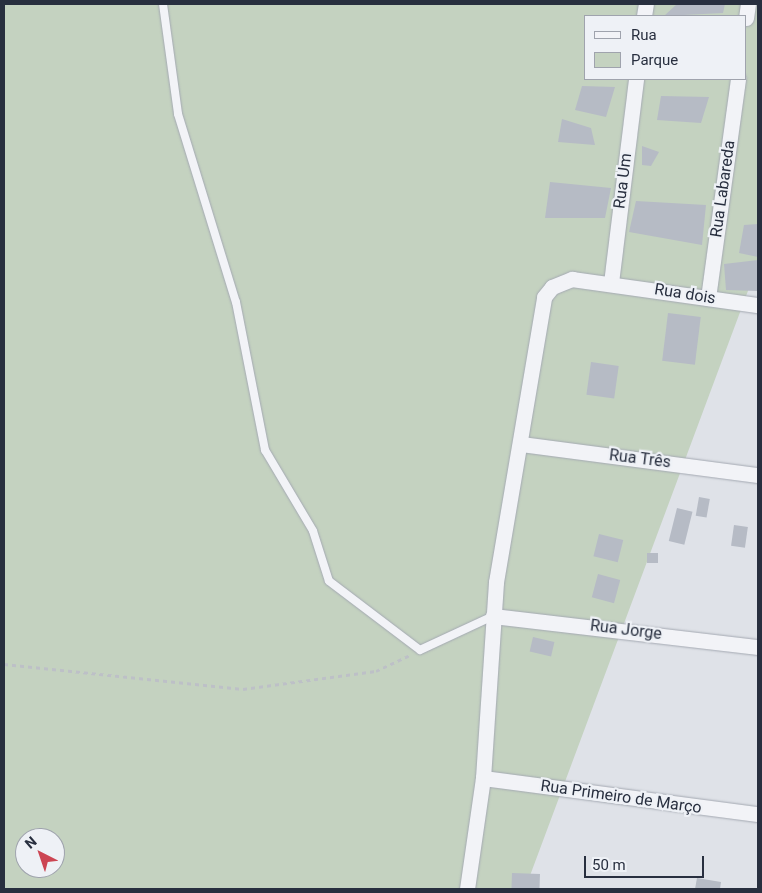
<!DOCTYPE html>
<meta charset="utf-8">
<style>
body{margin:0}
#map{position:relative;width:762px;height:893px;overflow:hidden;background:#dfe2e8;font-family:Roboto,sans-serif}
div>[style]{position:absolute}
.green>*{inset:0;background:#c4d2c0}
.building>*{inset:0;background:#b6bbc5;transform-origin:0 0}
.path>*{height:3px;margin-top:-1.5px;transform-origin:0;background:repeating-linear-gradient(90deg,#bdc0c7 0 4px,transparent 0 8px)}
.roads{filter:drop-shadow(0 0 1px #a4a9b2) drop-shadow(0 0 1px #a4a9b2)}
.service>*{height:8px;margin:-4px;padding:0 4px;transform-origin:4px;border-radius:4px;background:#f2f3f7}
.minor>*{height:15px;margin:-7.5px;padding:0 7.5px;transform-origin:7.5px;border-radius:7.5px;background:#f2f3f7}
span{translate:-50% -50%;white-space:nowrap;text-align:center;line-height:1.15;-webkit-text-stroke:4.5px #eef1f6;paint-order:stroke}
.street-label{font-size:16px;color:#282f3f}
.frame{position:absolute;inset:0;border:5px solid #282f3f;pointer-events:none}
.legend{position:absolute;left:584px;top:15px;width:162px;height:65px;box-sizing:border-box;background:#eef1f6;border:1px solid #9fa3ad;margin:0;padding:6px 9px;list-style:none;font-size:15px;color:#282f3f}
.legend li{display:flex;align-items:center;gap:10px;height:25px}
.legend b{width:25px;border:1px solid #9fa3ad}
.north{position:absolute;left:15px;top:828px;width:50px;height:50px;box-sizing:border-box;background:#eef1f6;border:1px solid #9fa3ad;border-radius:50%;rotate:319deg;font-size:14px;font-weight:700;line-height:20px;text-align:center;color:#282f3f}
.north::after{content:'';display:block;margin:auto;width:18px;height:22px;background:#cc4553;clip-path:polygon(50% 0,100% 100%,50% 72%,0 100%)}
.scale{position:absolute;left:584px;top:856px;width:120px;height:22px;box-sizing:border-box;border:2px solid #282f3f;border-top:0;padding-left:6px;font-size:15px;line-height:18px;white-space:nowrap;color:#282f3f;-webkit-text-stroke:4px #eef1f6;paint-order:stroke}
</style>
<div id="map">
<div class="green">
<div style="clip-path:polygon(evenodd,4px 4px,758px 4px,758px 264px,525px 889px,4px 889px,4px 4px,586px 16px,746px 16px,746px 79px,586px 79px,586px 16px,4px 4px,25px 838px,55px 838px,55px 868px,25px 868px,25px 838px)"></div>
</div>
<div class="building">
<div style="clip-path:polygon(677px 4px,725px 4px,723px 13px,664px 16px)"></div>
<div style="clip-path:polygon(582px 86px,615px 87px,606px 117px,575px 110px)"></div>
<div style="clip-path:polygon(661px 96px,709px 97px,701px 123px,657px 120px)"></div>
<div style="clip-path:polygon(562px 119px,591px 128px,595px 145px,558px 142px)"></div>
<div style="clip-path:polygon(642px 146px,659px 152px,651px 166px,642px 165px)"></div>
<div style="clip-path:polygon(550px 182px,611px 188px,605px 218px,545px 218px)"></div>
<div style="clip-path:polygon(636px 201px,706px 205px,702px 245px,629px 232px)"></div>
<div style="clip-path:polygon(758px 224px,758px 257px,739px 253px,744px 225px)"></div>
<div style="clip-path:polygon(758px 260px,758px 291px,726px 290px,724px 264px)"></div>
<div style="left:668px;top:313px;width:33px;height:48px;rotate:7deg"></div>
<div style="left:591px;top:362px;width:28px;height:33px;rotate:8deg"></div>
<div style="left:699px;top:497px;width:11px;height:19px;rotate:10deg"></div>
<div style="left:677px;top:508px;width:16px;height:34px;rotate:14deg"></div>
<div style="left:734px;top:525px;width:14px;height:21px;rotate:8deg"></div>
<div style="left:599px;top:534px;width:25px;height:23px;rotate:14deg"></div>
<div style="left:647px;top:553px;width:11px;height:10px"></div>
<div style="left:598px;top:574px;width:23px;height:24px;rotate:15deg"></div>
<div style="left:533px;top:637px;width:22px;height:15px;rotate:13deg"></div>
<div style="left:512px;top:873px;width:28px;height:16px;rotate:2deg"></div>
<div style="clip-path:polygon(697px 878px,721px 882px,720px 889px,695px 889px)"></div>
</div>
<div class="path">
<div style="left:4px;top:664px;width:240px;rotate:6deg"></div>
<div style="left:243px;top:689px;width:134px;rotate:-7.7deg"></div>
<div style="left:376px;top:671px;width:38px;rotate:-25deg"></div>
</div>
<div class="roads">
<div class="service">
<div style="left:163px;top:4px;width:111px;rotate:82.2deg"></div>
<div style="left:178px;top:114px;width:197px;rotate:72.9deg"></div>
<div style="left:236px;top:302px;width:151px;rotate:78.9deg"></div>
<div style="left:265px;top:450px;width:94px;rotate:59.3deg"></div>
<div style="left:313px;top:531px;width:52px;rotate:72.3deg"></div>
<div style="left:329px;top:581px;width:114px;rotate:37.2deg"></div>
<div style="left:420px;top:650px;width:81px;rotate:-25deg"></div>
</div>
<div class="minor">
<div style="left:644px;top:16px;width:12px;rotate:-81deg"></div>
<div style="left:746px;top:18px;width:14px;rotate:-82deg"></div>
<div style="left:611px;top:283px;width:206px;rotate:-83deg"></div>
<div style="left:708px;top:298px;width:221px;rotate:-82.2deg"></div>
<div style="left:521px;top:444px;width:239px;rotate:7.5deg"></div>
<div style="left:493px;top:616px;width:267px;rotate:6.7deg"></div>
<div style="left:483px;top:778px;width:277px;rotate:7.5deg"></div>
<div style="left:467px;top:889px;width:112px;rotate:-81.8deg"></div>
<div style="left:483px;top:778px;width:196px;rotate:-86.2deg"></div>
<div style="left:496px;top:582px;width:289px;rotate:-80.4deg"></div>
<div style="left:544px;top:297px;width:13px;rotate:-51deg"></div>
<div style="left:552px;top:287px;width:22px;rotate:-22deg"></div>
<div style="left:572px;top:279px;width:188px;rotate:8deg"></div>
</div>
</div>
<div class="street-label">
<span style="left:623px;top:181px;rotate:-83deg">Rua Um</span>
<span style="left:723px;top:189px;rotate:-82deg">Rua Labareda</span>
<span style="left:685px;top:294px;rotate:9deg">Rua dois</span>
<span style="left:640px;top:459px;rotate:7deg">Rua Três</span>
<span style="left:626px;top:630px;rotate:7deg">Rua Jorge</span>
<span style="left:621px;top:797px;rotate:8deg">Rua Primeiro de Março</span>
</div>
<div class="frame"></div>
<ul class="legend">
<li><b style="height:6px;background:#f2f3f7"></b>Rua</li>
<li><b style="height:14px;background:#c4d2c0"></b>Parque</li>
</ul>
<div class="north">N</div>
<div class="scale">50 m</div>
</div>
